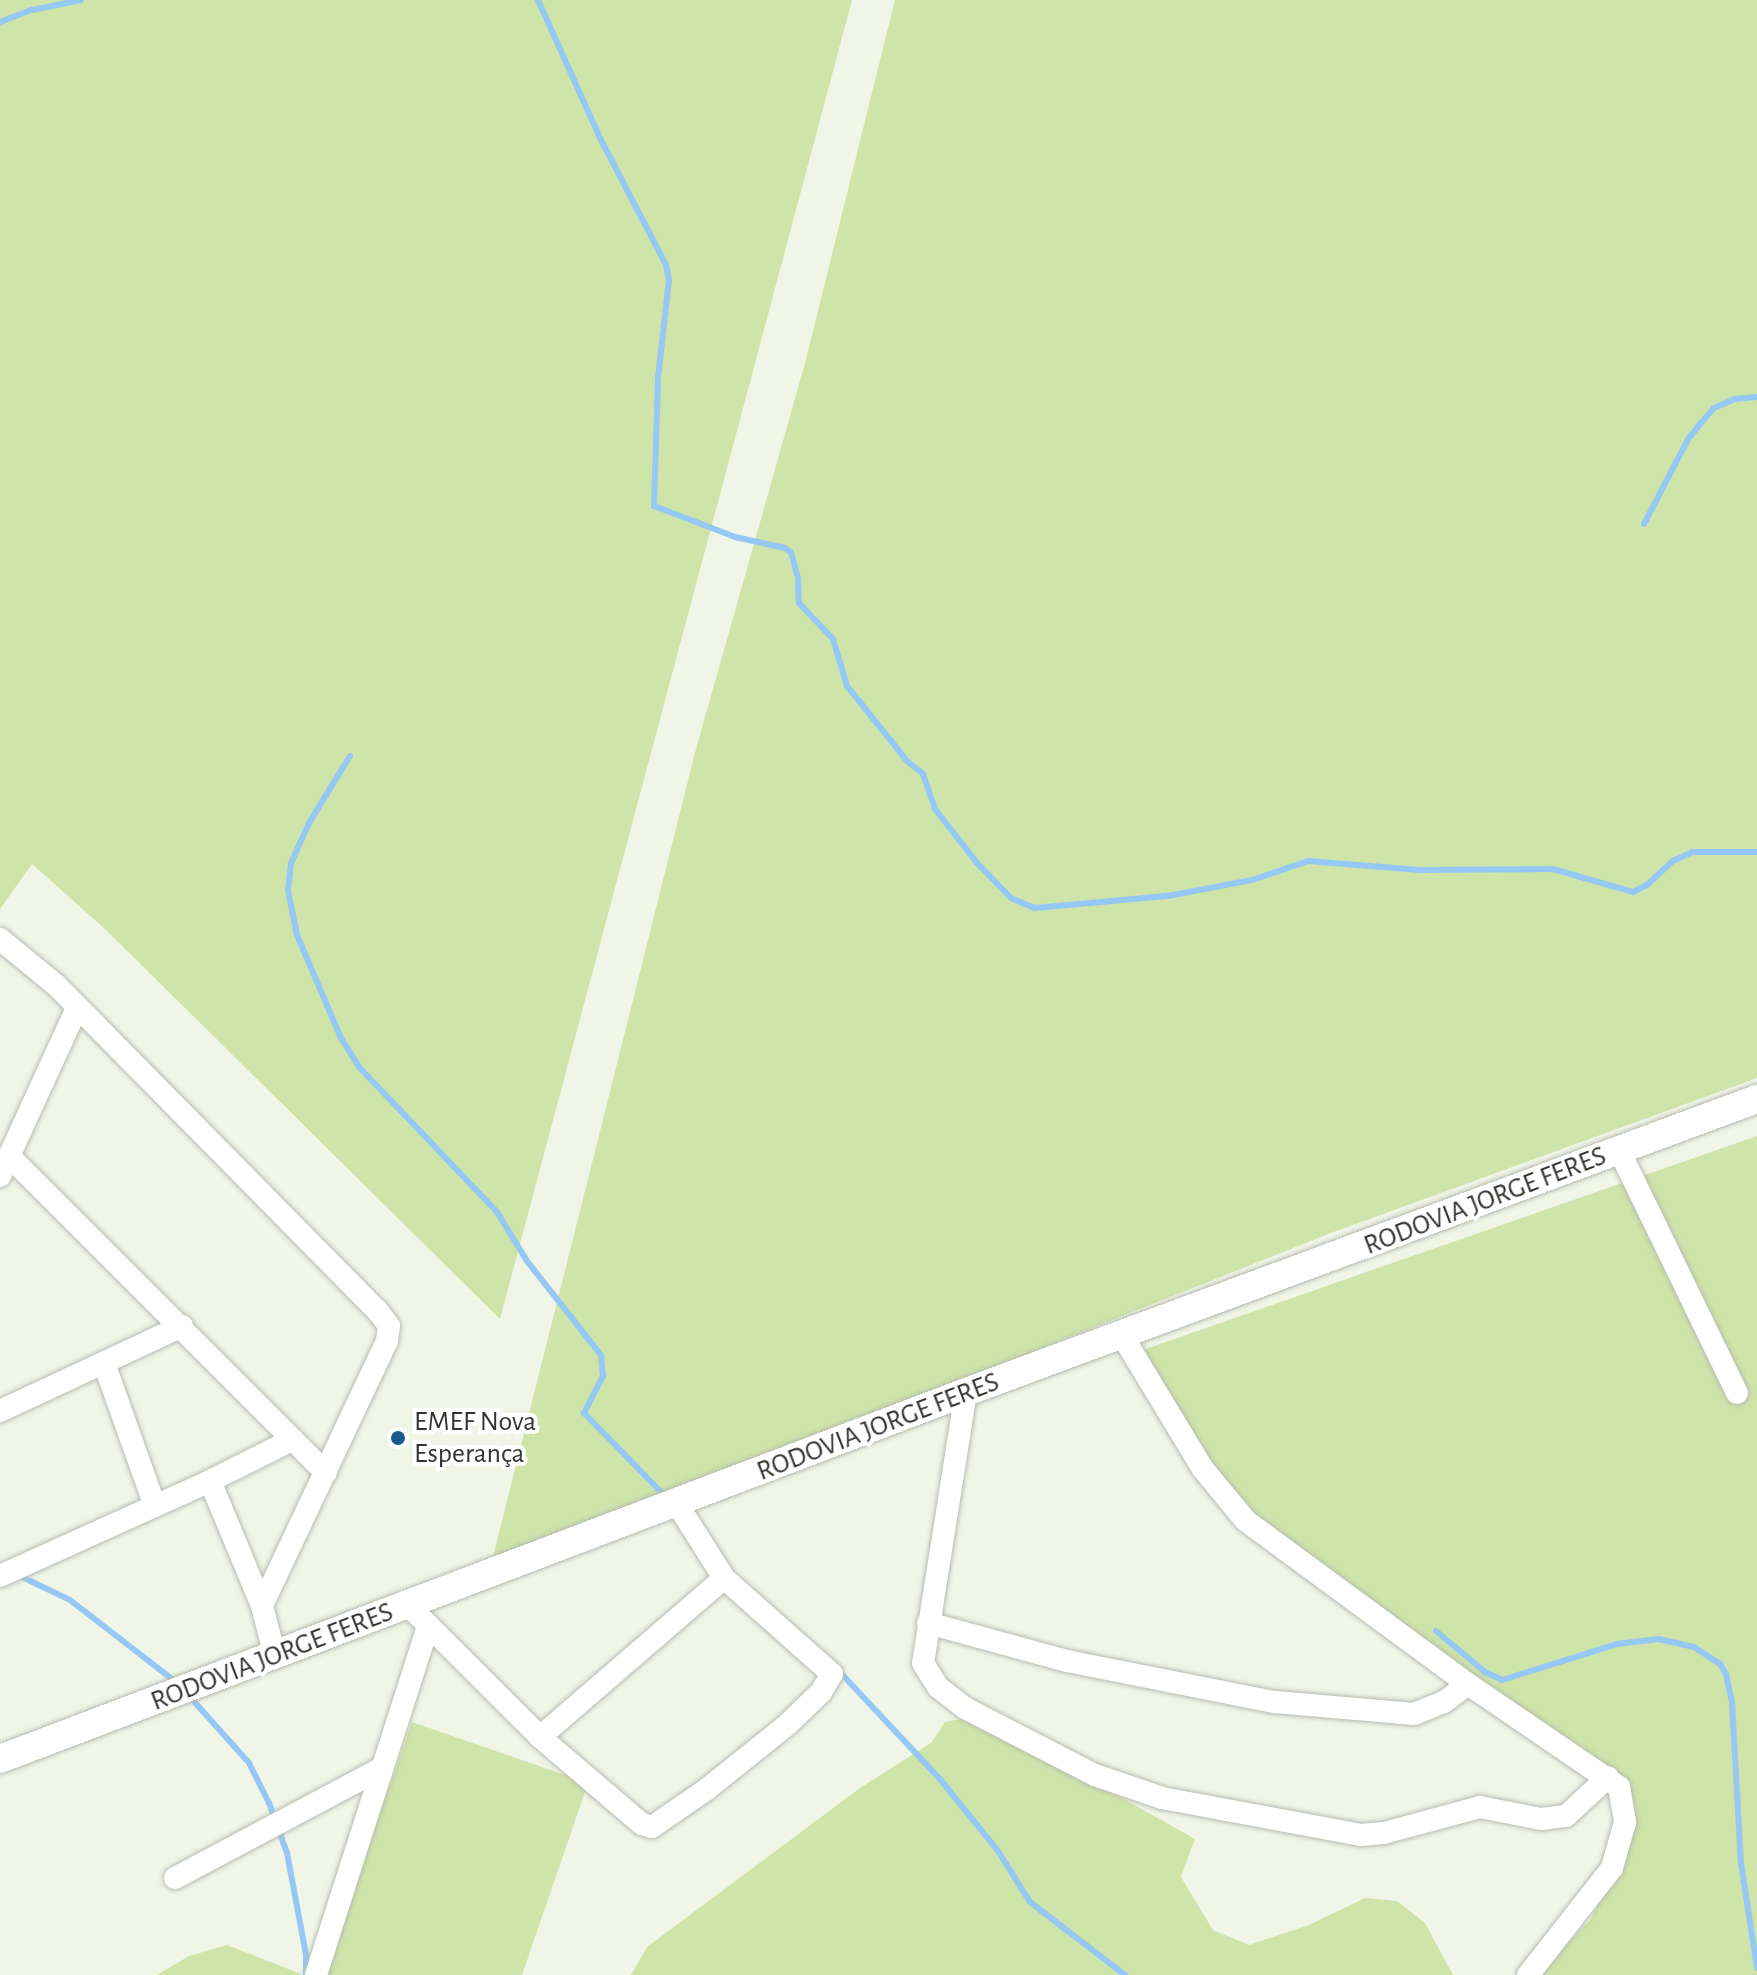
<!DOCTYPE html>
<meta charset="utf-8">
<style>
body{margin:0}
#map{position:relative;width:1757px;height:1975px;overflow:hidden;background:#f0f5e8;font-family:"Alegreya Sans",sans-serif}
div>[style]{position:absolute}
.green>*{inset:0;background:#cee4a9}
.stream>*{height:6px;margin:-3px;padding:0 3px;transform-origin:3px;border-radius:3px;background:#96c8f5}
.roads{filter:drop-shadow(0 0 2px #b7bcb0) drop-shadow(0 0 2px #b7bcb0)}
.minor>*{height:22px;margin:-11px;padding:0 11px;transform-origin:11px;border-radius:11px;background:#fff}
.major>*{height:28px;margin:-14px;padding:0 14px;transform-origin:14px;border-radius:14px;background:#fff}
.dots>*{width:22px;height:22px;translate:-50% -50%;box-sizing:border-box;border:4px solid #fff;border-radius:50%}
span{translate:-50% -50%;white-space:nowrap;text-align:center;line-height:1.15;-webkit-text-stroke:8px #fff;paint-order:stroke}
.street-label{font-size:28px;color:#32342f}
.poi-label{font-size:28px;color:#32342f}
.left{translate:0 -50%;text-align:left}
</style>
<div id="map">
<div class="green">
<div style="clip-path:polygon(0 0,852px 0,500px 1319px,105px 929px,32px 864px,0 909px)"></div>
<div style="clip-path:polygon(895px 0,1757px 0,1757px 1078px,1331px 1233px,640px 1508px,492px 1561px,696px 749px,805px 363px)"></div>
<div style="clip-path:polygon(1757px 1136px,1757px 1975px,1536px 1975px,1591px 1919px,1611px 1877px,1621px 1836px,1609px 1796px,1589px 1774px,1253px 1525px,1137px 1352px)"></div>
<div style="clip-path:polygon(961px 1719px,1001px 1730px,1195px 1839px,1181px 1877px,1213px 1930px,1249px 1945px,1309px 1925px,1365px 1898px,1397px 1901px,1425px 1923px,1453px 1975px,631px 1975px,647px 1947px,860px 1788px,931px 1743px,945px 1722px)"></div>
<div style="clip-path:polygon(412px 1722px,588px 1783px,522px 1975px,324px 1975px)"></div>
<div style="clip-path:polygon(227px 1945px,296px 1972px,302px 1975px,157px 1975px,189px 1956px)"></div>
</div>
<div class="stream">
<div style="left:538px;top:0;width:151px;rotate:65.8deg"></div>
<div style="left:600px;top:138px;width:143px;rotate:62.5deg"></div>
<div style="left:666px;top:265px;width:15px;rotate:79deg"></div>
<div style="left:669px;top:280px;width:99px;rotate:96.4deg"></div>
<div style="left:658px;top:378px;width:128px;rotate:91.8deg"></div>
<div style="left:654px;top:506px;width:87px;rotate:20.9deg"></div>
<div style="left:735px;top:537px;width:51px;rotate:12.4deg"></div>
<div style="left:785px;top:548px;width:7px;rotate:34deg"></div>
<div style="left:791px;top:552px;width:28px;rotate:75deg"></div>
<div style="left:798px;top:579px;width:24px;rotate:88deg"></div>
<div style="left:799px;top:603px;width:50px;rotate:46.6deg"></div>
<div style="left:833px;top:639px;width:49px;rotate:73.4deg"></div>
<div style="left:847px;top:686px;width:96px;rotate:51.3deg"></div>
<div style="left:907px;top:761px;width:21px;rotate:39deg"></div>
<div style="left:923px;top:774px;width:37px;rotate:71deg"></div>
<div style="left:935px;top:809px;width:68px;rotate:52.1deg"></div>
<div style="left:977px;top:863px;width:49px;rotate:45.8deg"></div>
<div style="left:1011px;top:898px;width:26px;rotate:23deg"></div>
<div style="left:1035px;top:908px;width:134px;rotate:-5.2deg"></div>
<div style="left:1168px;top:896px;width:86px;rotate:-10.8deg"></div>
<div style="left:1252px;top:880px;width:59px;rotate:-18.7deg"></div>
<div style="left:1308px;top:861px;width:112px;rotate:4.6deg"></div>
<div style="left:1420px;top:870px;width:133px;rotate:-0.4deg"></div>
<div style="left:1553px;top:869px;width:83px;rotate:16deg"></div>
<div style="left:1633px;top:892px;width:16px;rotate:-27deg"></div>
<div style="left:1647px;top:885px;width:35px;rotate:-43deg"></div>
<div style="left:1673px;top:861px;width:21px;rotate:-25deg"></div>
<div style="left:1692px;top:852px;width:65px"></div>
<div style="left:0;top:22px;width:34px;rotate:-21deg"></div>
<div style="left:32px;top:10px;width:50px;rotate:-11.5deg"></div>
<div style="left:1644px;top:524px;width:96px;rotate:-62.6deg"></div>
<div style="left:1688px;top:439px;width:21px;rotate:-51deg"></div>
<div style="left:1701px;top:423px;width:20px;rotate:-49deg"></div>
<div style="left:1714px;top:408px;width:23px;rotate:-23deg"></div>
<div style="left:1735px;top:399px;width:22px;rotate:-5deg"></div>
<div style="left:350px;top:756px;width:79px;rotate:121.5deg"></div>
<div style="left:309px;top:823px;width:44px;rotate:114.2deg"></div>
<div style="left:291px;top:863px;width:27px;rotate:96deg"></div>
<div style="left:288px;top:890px;width:46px;rotate:78.7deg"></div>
<div style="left:297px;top:935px;width:112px;rotate:66.9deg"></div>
<div style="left:341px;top:1038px;width:34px;rotate:58deg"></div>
<div style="left:359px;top:1067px;width:200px;rotate:46.4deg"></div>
<div style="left:497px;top:1212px;width:57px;rotate:58.5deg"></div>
<div style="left:527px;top:1261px;width:120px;rotate:51.8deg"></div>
<div style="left:601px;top:1355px;width:21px;rotate:85deg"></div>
<div style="left:603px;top:1376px;width:42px;rotate:117.2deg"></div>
<div style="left:584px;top:1413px;width:117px;rotate:45.7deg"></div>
<div style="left:18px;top:1575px;width:58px;rotate:25.7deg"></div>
<div style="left:70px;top:1600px;width:135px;rotate:37.8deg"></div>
<div style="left:1436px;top:1631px;width:64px;rotate:39.9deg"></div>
<div style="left:1485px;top:1672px;width:19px;rotate:25deg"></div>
<div style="left:1502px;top:1680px;width:121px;rotate:-17.4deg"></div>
<div style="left:1617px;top:1644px;width:42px;rotate:-6.8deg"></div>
<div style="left:1659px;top:1639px;width:36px;rotate:13deg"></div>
<div style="left:1694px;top:1647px;width:31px;rotate:33deg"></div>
<div style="left:1720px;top:1664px;width:12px;rotate:59deg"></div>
<div style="left:1726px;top:1674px;width:30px;rotate:78deg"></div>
<div style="left:1732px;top:1703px;width:160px;rotate:86.8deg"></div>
<div style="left:1741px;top:1863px;width:106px;rotate:81.3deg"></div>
<div style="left:837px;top:1669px;width:151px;rotate:46.9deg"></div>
<div style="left:940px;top:1779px;width:92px;rotate:51.1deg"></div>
<div style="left:998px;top:1851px;width:60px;rotate:57.9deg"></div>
<div style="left:1030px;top:1902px;width:120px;rotate:37.5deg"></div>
<div style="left:190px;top:1697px;width:89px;rotate:48.2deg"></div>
<div style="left:249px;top:1763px;width:45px;rotate:63.4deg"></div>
<div style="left:269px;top:1803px;width:53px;rotate:70.2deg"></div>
<div style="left:287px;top:1853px;width:104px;rotate:79.4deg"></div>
<div style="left:306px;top:1955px;width:20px;rotate:90deg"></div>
</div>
<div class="roads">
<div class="minor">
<div style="left:0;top:939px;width:72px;rotate:39.4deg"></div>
<div style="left:56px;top:985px;width:457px;rotate:45.4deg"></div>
<div style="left:377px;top:1310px;width:20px;rotate:53deg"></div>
<div style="left:389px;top:1326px;width:15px;rotate:98deg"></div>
<div style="left:387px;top:1341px;width:293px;rotate:115.3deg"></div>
<div style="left:1619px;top:1150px;width:270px;rotate:64.1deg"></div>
<div style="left:9px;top:1156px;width:448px;rotate:45deg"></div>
<div style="left:0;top:1176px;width:185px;rotate:-65.4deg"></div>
<div style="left:1123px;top:1337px;width:154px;rotate:58.8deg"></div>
<div style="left:1203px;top:1469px;width:67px;rotate:50.4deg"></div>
<div style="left:1246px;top:1521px;width:275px;rotate:36.3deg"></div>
<div style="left:1468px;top:1684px;width:183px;rotate:34.3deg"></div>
<div style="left:1619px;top:1787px;width:36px;rotate:80deg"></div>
<div style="left:1625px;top:1822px;width:48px;rotate:105.8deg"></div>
<div style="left:1612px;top:1868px;width:136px;rotate:128.1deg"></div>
<div style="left:104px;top:1363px;width:152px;rotate:70.4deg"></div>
<div style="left:966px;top:1392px;width:274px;rotate:99deg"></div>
<div style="left:923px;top:1663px;width:28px;rotate:58deg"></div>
<div style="left:938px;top:1687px;width:34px;rotate:38deg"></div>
<div style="left:965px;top:1708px;width:146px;rotate:27.3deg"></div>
<div style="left:1095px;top:1775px;width:71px;rotate:18.9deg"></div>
<div style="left:1162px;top:1798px;width:202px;rotate:10.5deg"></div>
<div style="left:1361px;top:1835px;width:23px;rotate:-5deg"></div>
<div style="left:1384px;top:1833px;width:99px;rotate:-15.2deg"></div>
<div style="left:1480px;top:1807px;width:62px;rotate:11.1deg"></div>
<div style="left:1541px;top:1819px;width:25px;rotate:-7deg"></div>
<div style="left:1566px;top:1816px;width:57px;rotate:-42.9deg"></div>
<div style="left:0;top:1411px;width:201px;rotate:-25deg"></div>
<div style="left:210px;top:1481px;width:135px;rotate:67.4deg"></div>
<div style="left:262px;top:1606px;width:52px;rotate:75.4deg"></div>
<div style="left:0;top:1576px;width:230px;rotate:-24.3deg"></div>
<div style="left:210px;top:1481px;width:92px;rotate:-26.6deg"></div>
<div style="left:409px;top:1606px;width:185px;rotate:45deg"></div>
<div style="left:540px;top:1737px;width:134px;rotate:40.5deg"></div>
<div style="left:642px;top:1824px;width:10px;rotate:17deg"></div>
<div style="left:652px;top:1827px;width:67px;rotate:-34.6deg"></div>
<div style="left:707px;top:1789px;width:104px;rotate:-38.7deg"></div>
<div style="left:788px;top:1724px;width:46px;rotate:-44.1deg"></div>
<div style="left:821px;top:1692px;width:21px;rotate:-59deg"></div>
<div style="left:832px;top:1674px;width:144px;rotate:-138.4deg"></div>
<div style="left:724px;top:1578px;width:88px;rotate:-122.4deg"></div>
<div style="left:928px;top:1623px;width:144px;rotate:15.3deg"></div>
<div style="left:1067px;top:1661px;width:212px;rotate:11.2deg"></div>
<div style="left:1275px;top:1702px;width:140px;rotate:4.9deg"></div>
<div style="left:1414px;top:1714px;width:32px;rotate:-22deg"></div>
<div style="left:1444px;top:1702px;width:30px;rotate:-37deg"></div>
<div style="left:540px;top:1737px;width:243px;rotate:-40.8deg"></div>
<div style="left:175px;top:1878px;width:234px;rotate:-28deg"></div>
<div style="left:316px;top:1975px;width:367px;rotate:-72.2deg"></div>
</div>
<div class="major">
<div style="left:0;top:1759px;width:1033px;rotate:-20.8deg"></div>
<div style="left:966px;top:1392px;width:844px;rotate:-20.33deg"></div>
</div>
</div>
<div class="dots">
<div style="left:398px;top:1438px;background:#175b90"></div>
</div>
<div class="street-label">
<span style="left:1485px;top:1201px;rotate:-21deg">RODOVIA JORGE FERES</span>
<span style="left:878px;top:1427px;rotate:-21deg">RODOVIA JORGE FERES</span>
<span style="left:272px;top:1657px;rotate:-21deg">RODOVIA JORGE FERES</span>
</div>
<div class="poi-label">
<span class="left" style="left:414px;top:1438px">EMEF Nova<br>Esperança</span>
</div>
</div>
